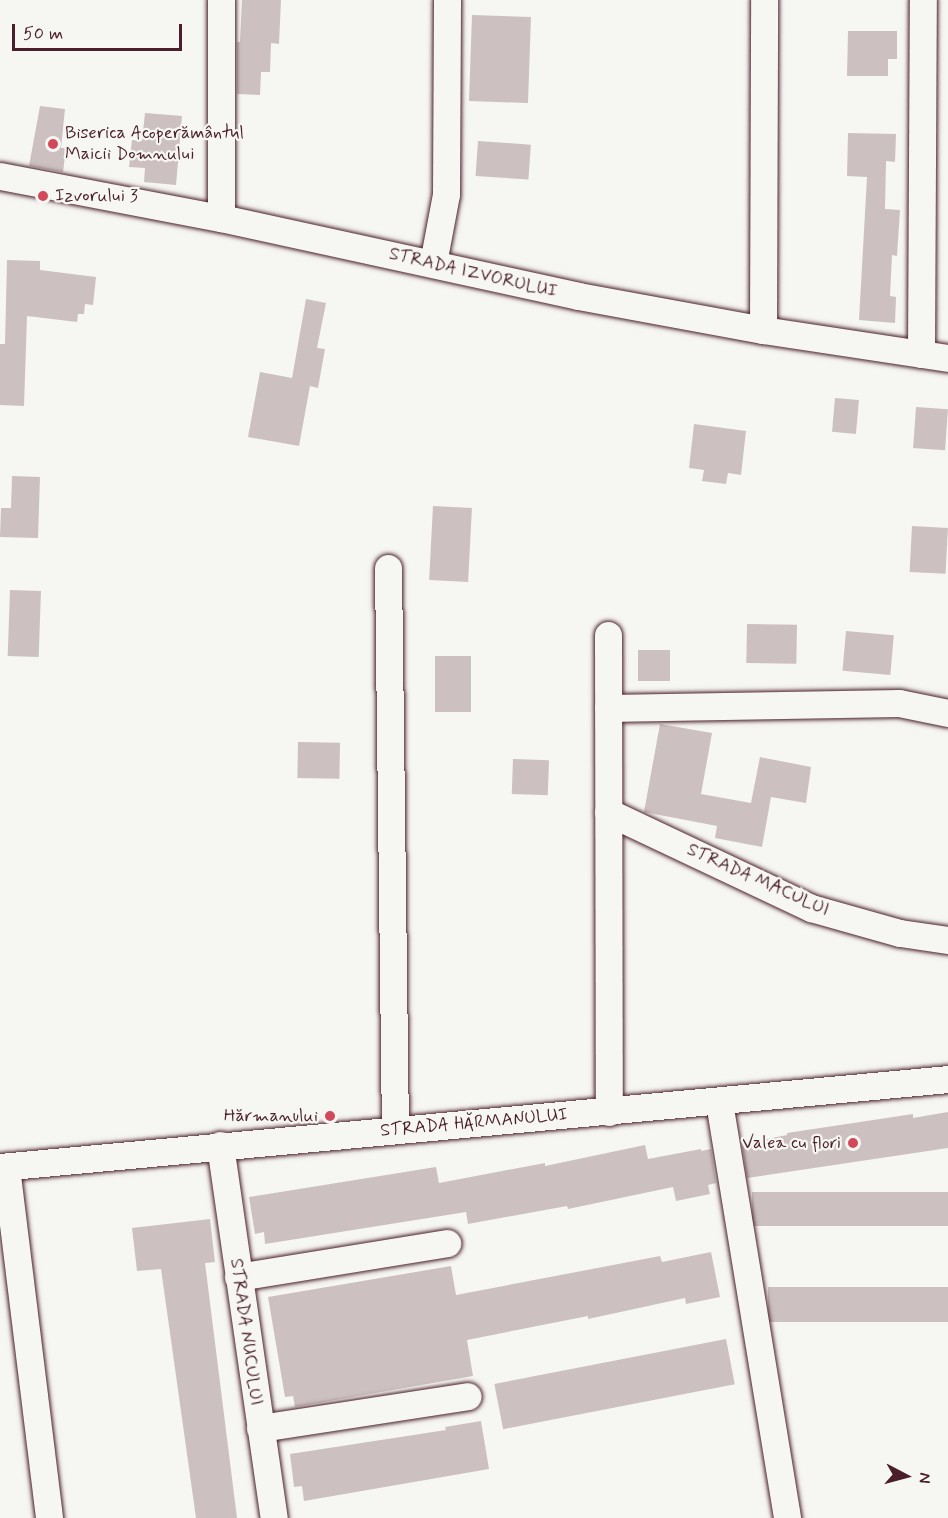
<!DOCTYPE html>
<meta charset="utf-8">
<style>
body{margin:0}
#map{position:relative;width:948px;height:1518px;overflow:hidden;background:#f6f6f2;font-family:Mynerve,sans-serif}
div>[style]{position:absolute}
.building>*{inset:0;background:#ccc1c0;transform-origin:0 0}
.roads{filter:drop-shadow(0 0 2px #4a1f2b) drop-shadow(0 0 2px #4a1f2b)}
.minor>*{height:27px;margin:-13.5px;padding:0 13.5px;transform-origin:13.5px;border-radius:13.5px;background:#f6f6f2}
.dots>*{width:16px;height:16px;translate:-50% -50%;box-sizing:border-box;border:3px solid #f6f6f2;border-radius:50%}
span{translate:-50% -50%;white-space:nowrap;text-align:center;line-height:1.15;-webkit-text-stroke:4.5px #f6f6f2;paint-order:stroke}
.poi-label{font-size:18px;color:#4a1f2b}
.left{translate:0 -50%;text-align:left}
.right{translate:-100% -50%;text-align:right}
.street-label{font-size:18px;color:#4a1f2b}
.north{position:absolute;left:876px;top:1446px;width:60px;height:60px;-webkit-text-stroke:4px #f6f6f2;paint-order:stroke;rotate:96deg;font-size:16px;font-weight:700;line-height:24px;text-align:center;color:#4a1f2b}
.north::after{content:'';display:block;margin:auto;width:21px;height:27px;background:#4a1f2b;clip-path:polygon(50% 0,100% 100%,50% 72%,0 100%)}
.scale{position:absolute;left:12px;top:24px;width:170px;height:27px;box-sizing:border-box;border:3px solid #4a1f2b;border-top:0;padding-left:8px;font-size:18px;line-height:21px;white-space:nowrap;color:#4a1f2b;-webkit-text-stroke:4px #f6f6f2;paint-order:stroke}
</style>
<div id="map">
<div class="building">
<div style="clip-path:polygon(242px 0,281px 0,279px 44px,271px 43px,270px 72px,261px 72px,260px 95px,237px 94px,237px 42px,240px 42px)"></div>
<div style="left:472px;top:15px;width:59px;height:86px;rotate:2deg"></div>
<div style="clip-path:polygon(848px 31px,897px 31px,897px 59px,888px 59px,888px 76px,847px 76px)"></div>
<div style="clip-path:polygon(40px 106px,65px 109px,61px 148px,66px 148px,63px 172px,29px 166px)"></div>
<div style="clip-path:polygon(145px 113px,182px 116px,176px 185px,144px 182px,145px 168px,129px 167px,132px 140px,142px 141px)"></div>
<div style="clip-path:polygon(848px 133px,896px 134px,895px 162px,886px 161px,885px 209px,900px 210px,897px 256px,892px 255px,890px 296px,896px 297px,895px 323px,859px 320px,867px 177px,847px 176px)"></div>
<div style="left:478px;top:141px;width:53px;height:35px;rotate:4deg"></div>
<div style="clip-path:polygon(7px 260px,40px 261px,40px 270px,96px 277px,93px 305px,85px 304px,84px 314px,78px 314px,77px 322px,27px 316px,24px 406px,0 405px,0 344px,5px 344px)"></div>
<div style="clip-path:polygon(306px 299px,326px 303px,317px 348px,325px 349px,318px 388px,310px 386px,299px 446px,248px 437px,260px 372px,292px 378px)"></div>
<div style="left:835px;top:398px;width:24px;height:34px;rotate:5deg"></div>
<div style="left:916px;top:407px;width:32px;height:41px;rotate:4deg"></div>
<div style="clip-path:polygon(694px 424px,746px 431px,741px 475px,728px 473px,726px 484px,702px 481px,704px 470px,689px 468px)"></div>
<div style="clip-path:polygon(12px 476px,40px 477px,38px 538px,0 537px,1px 508px,11px 508px)"></div>
<div style="left:433px;top:506px;width:39px;height:74px;rotate:3deg"></div>
<div style="left:912px;top:526px;width:36px;height:46px;rotate:3deg"></div>
<div style="left:10px;top:590px;width:31px;height:66px;rotate:2deg"></div>
<div style="left:747px;top:624px;width:50px;height:39px;rotate:1deg"></div>
<div style="left:846px;top:631px;width:48px;height:40px;rotate:5deg"></div>
<div style="left:638px;top:650px;width:32px;height:31px"></div>
<div style="left:435px;top:656px;width:36px;height:56px"></div>
<div style="clip-path:polygon(660px 724px,712px 733px,701px 794px,751px 803px,760px 757px,811px 767px,806px 803px,771px 797px,762px 847px,715px 838px,717px 826px,644px 812px)"></div>
<div style="left:298px;top:742px;width:42px;height:36px;rotate:1deg"></div>
<div style="left:513px;top:759px;width:36px;height:35px;rotate:2deg"></div>
<div style="clip-path:polygon(948px 1112px,948px 1148px,747px 1178px,742px 1144px,787px 1135px,787px 1133px,913px 1114px,913px 1118px)"></div>
<div style="clip-path:polygon(645px 1145px,648px 1159px,701px 1149px,701px 1151px,711px 1149px,716px 1183px,708px 1185px,710px 1194px,676px 1201px,673px 1187px,568px 1209px,567px 1206px,468px 1224px,466px 1212px,265px 1244px,264px 1232px,255px 1234px,249px 1197px,436px 1167px,439px 1183px,545px 1163px,545px 1166px)"></div>
<div style="left:948px;top:1192px;width:34px;height:196px;rotate:90deg"></div>
<div style="clip-path:polygon(210px 1219px,215px 1262px,205px 1263px,237px 1518px,196px 1518px,161px 1269px,137px 1271px,132px 1228px)"></div>
<div style="clip-path:polygon(711px 1252px,720px 1297px,686px 1304px,685px 1298px,588px 1319px,588px 1316px,467px 1340px,473px 1376px,295px 1407px,293px 1396px,285px 1397px,268px 1297px,451px 1266px,456px 1295px,660px 1256px,662px 1262px)"></div>
<div style="left:948px;top:1287px;width:35px;height:180px;rotate:90deg"></div>
<div style="left:726px;top:1339px;width:46px;height:236px;rotate:79deg"></div>
<div style="clip-path:polygon(481px 1421px,489px 1469px,304px 1501px,302px 1486px,294px 1487px,290px 1454px,446px 1430px,445px 1427px)"></div>
</div>
<div class="roads">
<div class="minor">
<div style="left:0;top:176px;width:225px;rotate:10.8deg"></div>
<div style="left:221px;top:218px;width:365px;rotate:12.3deg"></div>
<div style="left:578px;top:296px;width:188px;rotate:10.4deg"></div>
<div style="left:763px;top:330px;width:187px;rotate:8.6deg"></div>
<div style="left:221px;top:218px;width:218px;rotate:-90deg"></div>
<div style="left:433px;top:263px;width:70px;rotate:-79.3deg"></div>
<div style="left:446px;top:194px;width:194px;rotate:-89.7deg"></div>
<div style="left:763px;top:330px;width:330px;rotate:-89.8deg"></div>
<div style="left:921px;top:354px;width:354px;rotate:-89.7deg"></div>
<div style="left:388px;top:568px;width:561px;rotate:89.29deg"></div>
<div style="left:608px;top:635px;width:477px;rotate:89.9deg"></div>
<div style="left:608px;top:708px;width:291px;rotate:-1deg"></div>
<div style="left:899px;top:703px;width:50px;rotate:11.5deg"></div>
<div style="left:608px;top:812px;width:225px;rotate:25.3deg"></div>
<div style="left:811px;top:908px;width:92px;rotate:15.7deg"></div>
<div style="left:900px;top:933px;width:49px;rotate:8.3deg"></div>
<div style="left:719px;top:1102px;width:422px;rotate:80.7deg"></div>
<div style="left:220px;top:1145px;width:377px;rotate:81.8deg"></div>
<div style="left:0;top:1167px;width:952px;rotate:-5.3deg"></div>
<div style="left:6px;top:1167px;width:354px;rotate:83deg"></div>
<div style="left:238px;top:1277px;width:212px;rotate:-9.2deg"></div>
<div style="left:260px;top:1428px;width:210px;rotate:-8.7deg"></div>
</div>
</div>
<div class="dots">
<div style="left:53px;top:144px;background:#d1495b"></div>
<div style="left:43px;top:196px;background:#d1495b"></div>
<div style="left:330px;top:1116px;background:#d1495b"></div>
<div style="left:853px;top:1143px;background:#d1495b"></div>
</div>
<div class="poi-label">
<span class="left" style="left:65px;top:144px">Biserica Acoperământul<br>Maicii Domnului</span>
<span class="left" style="left:55px;top:196px">Izvorului 3</span>
<span class="right" style="left:318px;top:1116px">Hărmanului</span>
<span class="right" style="left:841px;top:1143px">Valea cu flori</span>
</div>
<div class="street-label">
<span style="left:473px;top:273px;rotate:13deg">STRADA IZVORULUI</span>
<span style="left:758px;top:880px;rotate:24deg">STRADA MACULUI</span>
<span style="left:474px;top:1123px;rotate:-5deg">STRADA HĂRMANULUI</span>
<span style="left:246px;top:1332px;rotate:82deg">STRADA NUCULUI</span>
</div>
<div class="north">N</div>
<div class="scale">50 m</div>
</div>
